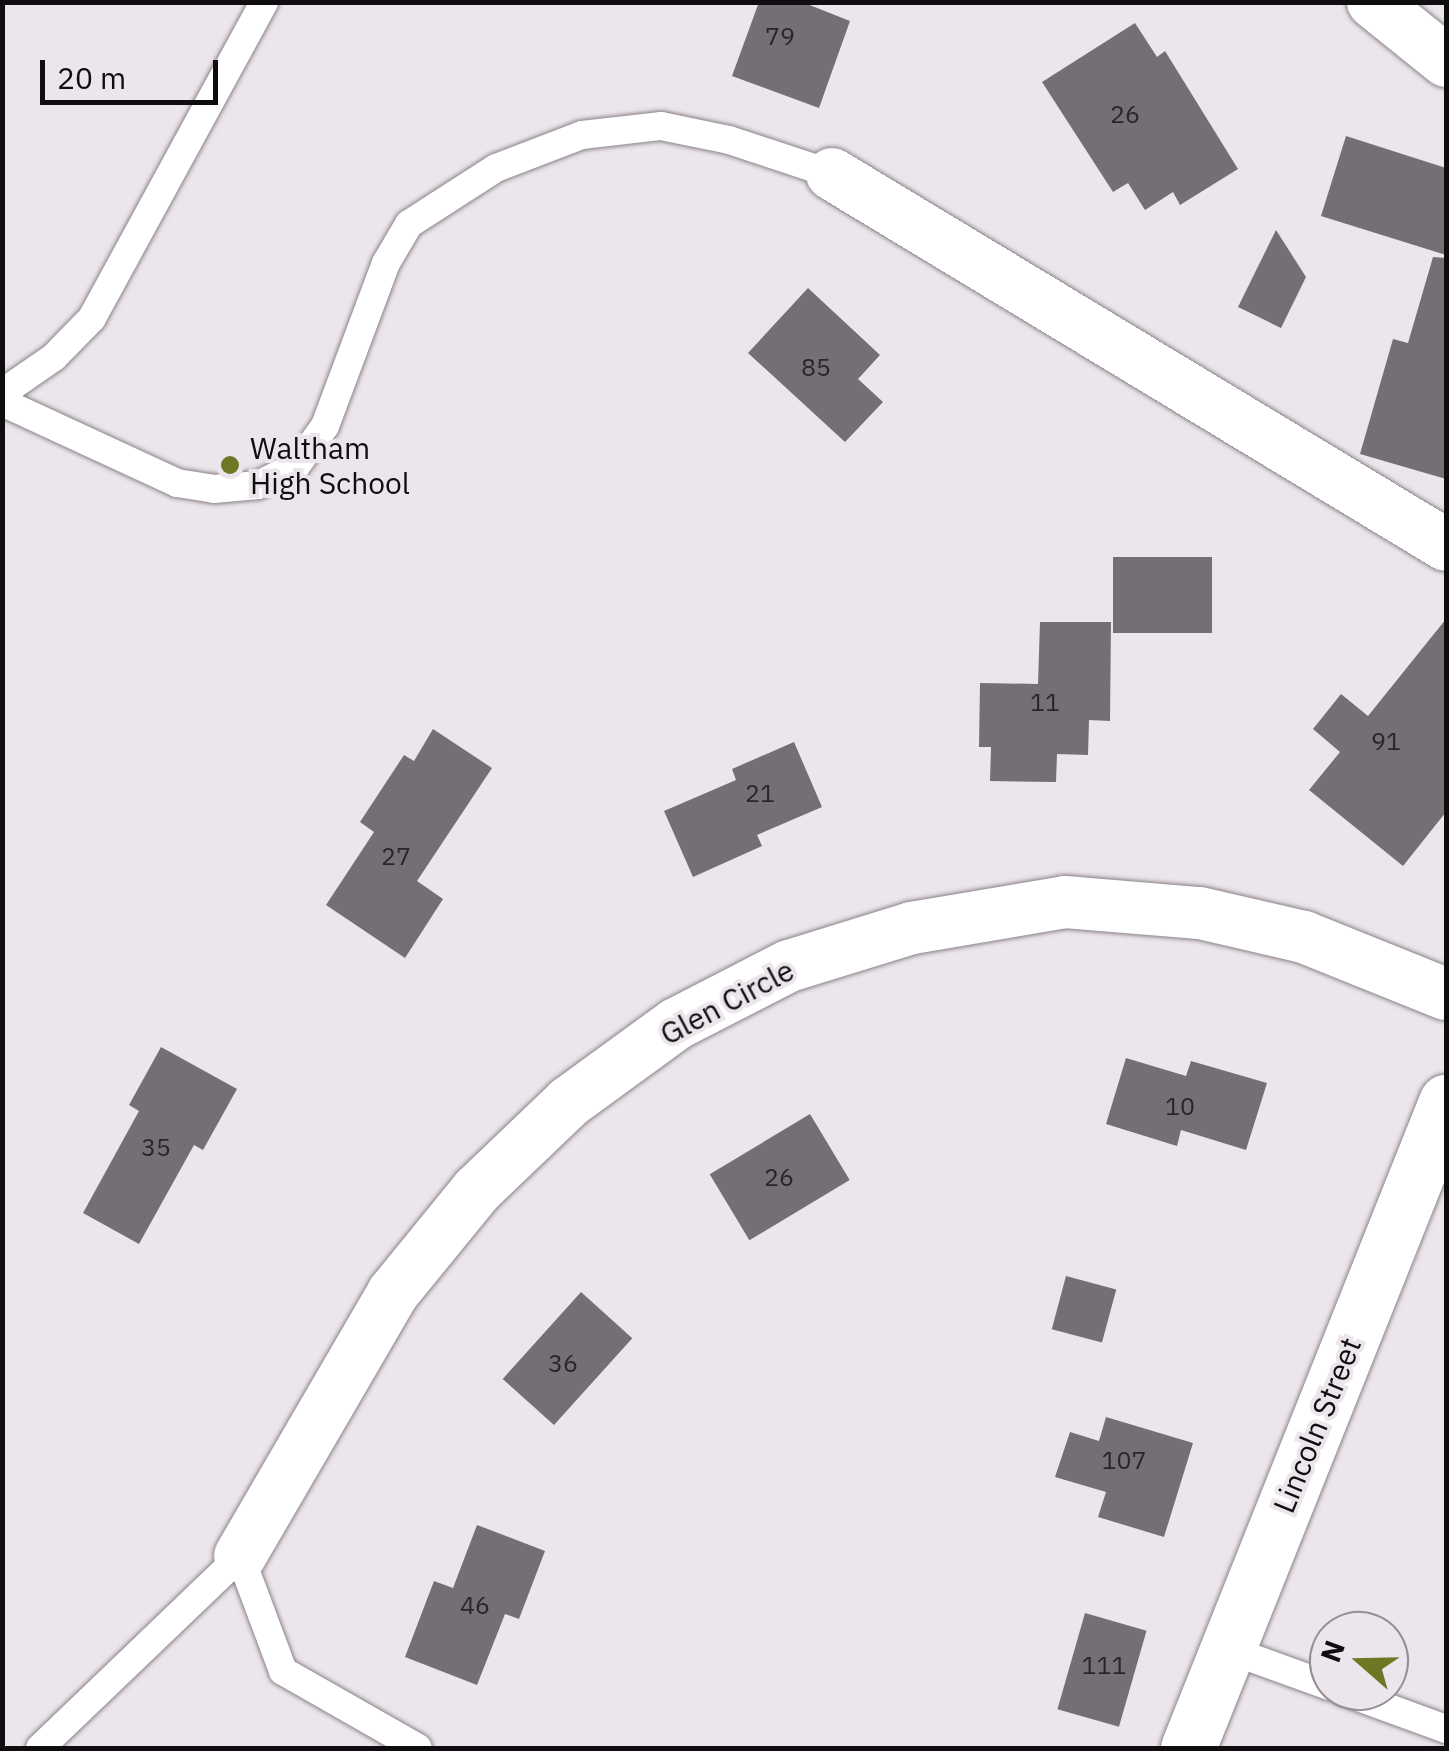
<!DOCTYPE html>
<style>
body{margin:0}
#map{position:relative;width:1449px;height:1751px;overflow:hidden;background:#ece5ec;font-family:"IBM Plex Sans",sans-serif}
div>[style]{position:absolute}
.building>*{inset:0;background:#756f75;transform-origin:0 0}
.roads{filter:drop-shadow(0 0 2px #898389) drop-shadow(0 0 2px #898389)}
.service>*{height:28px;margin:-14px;padding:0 14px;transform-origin:14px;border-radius:14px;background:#fff}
.minor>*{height:52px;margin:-26px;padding:0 26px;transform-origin:26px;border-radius:26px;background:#fff}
.tertiary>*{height:55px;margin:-27.5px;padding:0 27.5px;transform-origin:27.5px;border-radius:27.5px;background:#fff}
.dots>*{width:28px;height:28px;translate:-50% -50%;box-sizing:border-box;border:5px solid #ece5ec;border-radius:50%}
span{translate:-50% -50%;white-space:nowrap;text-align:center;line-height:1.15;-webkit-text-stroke:8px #ece5ec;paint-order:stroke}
.number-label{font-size:25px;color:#282628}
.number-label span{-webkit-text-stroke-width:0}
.poi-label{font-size:30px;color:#0f0d0f}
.left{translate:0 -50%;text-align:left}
.street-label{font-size:30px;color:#0f0d0f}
.frame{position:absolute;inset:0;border:5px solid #0f0d0f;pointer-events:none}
.north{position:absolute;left:1309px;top:1611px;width:100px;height:100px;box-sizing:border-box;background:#ece5ec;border:2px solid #948f94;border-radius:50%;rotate:290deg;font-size:28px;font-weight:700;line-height:40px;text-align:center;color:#0f0d0f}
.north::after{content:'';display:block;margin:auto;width:35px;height:45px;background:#6d7824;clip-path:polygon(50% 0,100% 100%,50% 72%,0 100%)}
.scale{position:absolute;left:40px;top:60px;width:178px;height:45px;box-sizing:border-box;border:5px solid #0f0d0f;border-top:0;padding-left:12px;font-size:30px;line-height:35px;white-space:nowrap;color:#0f0d0f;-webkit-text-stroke:8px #ece5ec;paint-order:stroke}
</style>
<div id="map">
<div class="building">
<div style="clip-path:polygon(759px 2px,802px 2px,850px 21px,819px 108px,732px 76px)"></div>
<div style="clip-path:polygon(1135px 23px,1157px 57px,1165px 51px,1238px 169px,1180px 205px,1173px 192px,1145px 210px,1128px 183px,1113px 192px,1042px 82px)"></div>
<div style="clip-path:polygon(1346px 136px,1446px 168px,1446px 255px,1321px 216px)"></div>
<div style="clip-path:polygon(1276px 230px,1306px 277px,1281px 328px,1238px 307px)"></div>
<div style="clip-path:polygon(1433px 257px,1446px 258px,1446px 479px,1360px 454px,1393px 339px,1408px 343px)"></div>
<div style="clip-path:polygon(808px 288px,880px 355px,858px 379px,883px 402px,845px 442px,748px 353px)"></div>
<div style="left:1212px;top:557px;width:76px;height:99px;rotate:90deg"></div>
<div style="clip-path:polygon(1446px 619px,1446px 812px,1403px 866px,1309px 790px,1340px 752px,1313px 729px,1341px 694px,1368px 716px)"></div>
<div style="clip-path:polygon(1040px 622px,1111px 622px,1110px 721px,1089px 720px,1088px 755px,1057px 754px,1056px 782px,990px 781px,991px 747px,979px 747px,980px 683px,1038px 684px)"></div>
<div style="clip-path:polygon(433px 729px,492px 768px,417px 881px,443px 899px,405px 958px,326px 905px,374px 832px,360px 822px,404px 755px,414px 761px)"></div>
<div style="clip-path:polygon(794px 742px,822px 807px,757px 835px,762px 846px,693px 877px,664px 811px,736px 780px,732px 769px)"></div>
<div style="clip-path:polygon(161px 1047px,237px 1089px,203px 1150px,194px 1145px,139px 1244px,83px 1213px,139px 1111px,129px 1105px)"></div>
<div style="clip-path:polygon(1126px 1058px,1186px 1076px,1191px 1061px,1267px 1083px,1246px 1150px,1181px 1130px,1177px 1146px,1106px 1124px)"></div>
<div style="left:810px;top:1114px;width:77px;height:117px;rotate:59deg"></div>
<div style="left:1066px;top:1276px;width:52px;height:55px;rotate:15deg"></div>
<div style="left:581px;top:1292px;width:69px;height:117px;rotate:42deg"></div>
<div style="clip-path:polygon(1106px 1417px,1193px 1443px,1164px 1537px,1098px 1517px,1106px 1492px,1055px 1477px,1070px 1432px,1099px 1441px)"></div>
<div style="clip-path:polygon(477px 1525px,545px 1551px,519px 1619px,505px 1614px,477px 1685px,405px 1657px,434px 1581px,453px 1588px)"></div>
<div style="left:1085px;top:1613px;width:64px;height:100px;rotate:16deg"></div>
</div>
<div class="roads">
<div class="service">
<div style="left:2px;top:393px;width:63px;rotate:-34.7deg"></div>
<div style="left:54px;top:357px;width:54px;rotate:-45.7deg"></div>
<div style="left:92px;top:318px;width:360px;rotate:-61.4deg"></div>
<div style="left:2px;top:402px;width:193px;rotate:24.8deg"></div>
<div style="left:177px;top:483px;width:37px;rotate:9deg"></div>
<div style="left:214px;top:489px;width:44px;rotate:-5.2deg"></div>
<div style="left:258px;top:485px;width:42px;rotate:-26.6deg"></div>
<div style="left:296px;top:466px;width:49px;rotate:-54.1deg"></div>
<div style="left:325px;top:426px;width:174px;rotate:-69.5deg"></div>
<div style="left:386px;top:263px;width:45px;rotate:-59.5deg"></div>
<div style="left:409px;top:224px;width:103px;rotate:-32.8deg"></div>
<div style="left:496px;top:168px;width:92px;rotate:-21deg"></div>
<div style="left:582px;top:135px;width:80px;rotate:-6.5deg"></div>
<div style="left:661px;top:126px;width:69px;rotate:11.6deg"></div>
<div style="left:729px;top:140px;width:108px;rotate:18.3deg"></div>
<div style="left:1227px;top:1649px;width:109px;rotate:19.9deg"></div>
<div style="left:1342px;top:1691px;width:111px;rotate:20.1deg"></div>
<div style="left:40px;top:1748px;width:277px;rotate:-43.8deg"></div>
<div style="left:240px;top:1556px;width:123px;rotate:69.5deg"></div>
<div style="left:283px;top:1671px;width:155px;rotate:29.7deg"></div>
</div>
<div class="minor">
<div style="left:1373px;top:2px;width:94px;rotate:38.9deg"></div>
<div style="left:832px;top:174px;width:717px;rotate:31.14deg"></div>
<div style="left:240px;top:1556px;width:304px;rotate:-59.8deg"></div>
<div style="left:393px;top:1293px;width:133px;rotate:-50.8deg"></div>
<div style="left:477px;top:1190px;width:127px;rotate:-43.7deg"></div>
<div style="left:569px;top:1102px;width:132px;rotate:-36.1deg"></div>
<div style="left:676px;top:1024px;width:127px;rotate:-27.2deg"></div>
<div style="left:789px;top:966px;width:129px;rotate:-17.2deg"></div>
<div style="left:912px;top:928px;width:155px;rotate:-9.6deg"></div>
<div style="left:1065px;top:902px;width:135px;rotate:4.7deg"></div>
<div style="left:1200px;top:913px;width:107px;rotate:13deg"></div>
<div style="left:1304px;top:937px;width:153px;rotate:21.9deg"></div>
</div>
<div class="tertiary">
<div style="left:1188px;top:1748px;width:696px;rotate:-68.23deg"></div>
</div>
</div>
<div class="dots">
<div style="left:230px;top:465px;background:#6d7824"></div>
</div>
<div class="number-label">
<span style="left:780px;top:36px">79</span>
<span style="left:1125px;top:114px">26</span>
<span style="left:816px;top:367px">85</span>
<span style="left:1045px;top:702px">11</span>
<span style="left:1386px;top:741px">91</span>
<span style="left:760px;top:793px">21</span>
<span style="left:396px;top:856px">27</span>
<span style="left:1180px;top:1106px">10</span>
<span style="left:156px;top:1147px">35</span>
<span style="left:779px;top:1177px">26</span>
<span style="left:563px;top:1363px">36</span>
<span style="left:1124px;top:1460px">107</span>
<span style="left:475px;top:1605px">46</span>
<span style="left:1104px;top:1665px">111</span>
</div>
<div class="poi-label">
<span class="left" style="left:250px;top:465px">Waltham<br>High School</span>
</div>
<div class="street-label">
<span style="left:727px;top:1002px;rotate:-28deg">Glen Circle</span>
<span style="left:1317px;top:1425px;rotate:-68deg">Lincoln Street</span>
</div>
<div class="frame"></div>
<div class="north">N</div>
<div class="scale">20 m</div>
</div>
